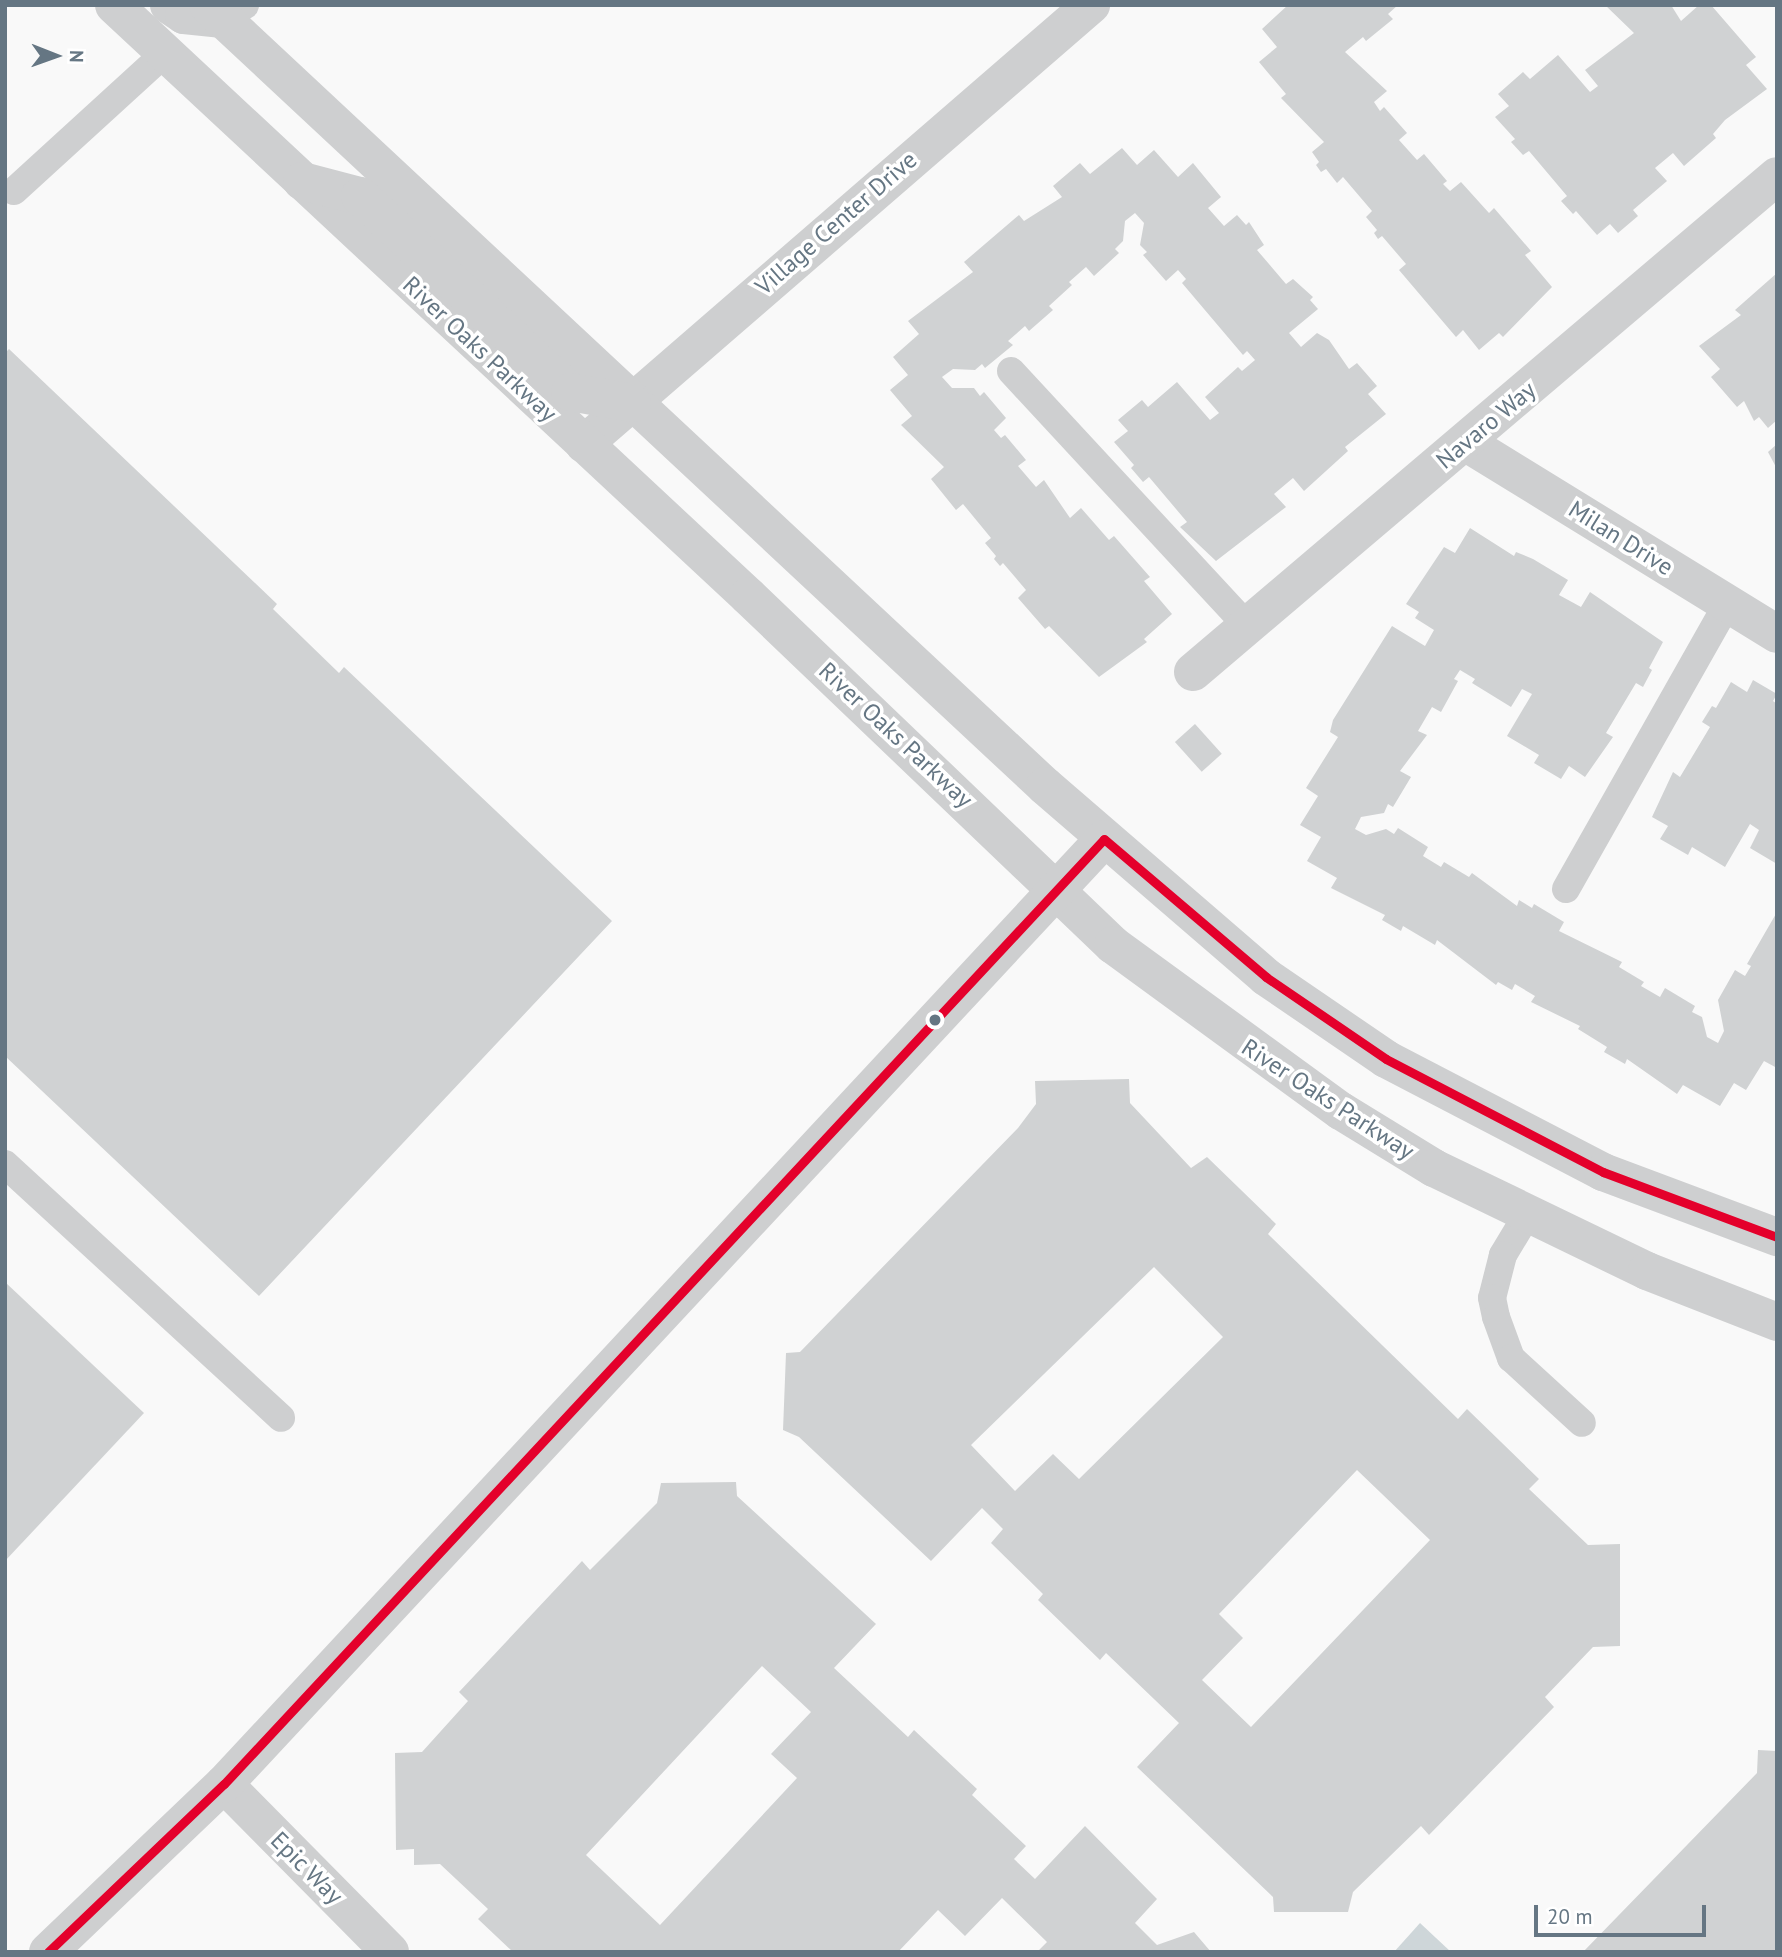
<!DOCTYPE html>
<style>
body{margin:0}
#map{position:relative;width:1782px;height:1957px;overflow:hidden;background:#f9f9f9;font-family:"PT Sans",sans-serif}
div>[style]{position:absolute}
.water>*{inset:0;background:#ced6d9}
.building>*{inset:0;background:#d0d2d3;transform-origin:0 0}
.service>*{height:28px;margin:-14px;padding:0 14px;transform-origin:14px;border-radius:14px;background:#cecfd0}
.minor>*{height:38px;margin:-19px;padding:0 19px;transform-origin:19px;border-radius:19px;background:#cecfd0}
.tertiary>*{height:38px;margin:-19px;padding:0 19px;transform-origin:19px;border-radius:19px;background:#cecfd0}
.bus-1>*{height:9px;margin:-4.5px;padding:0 4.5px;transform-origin:4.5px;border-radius:4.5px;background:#e4002b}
.dots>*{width:19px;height:19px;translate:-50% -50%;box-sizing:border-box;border:4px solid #fff;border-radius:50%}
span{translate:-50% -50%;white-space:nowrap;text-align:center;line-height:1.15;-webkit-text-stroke:7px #fff;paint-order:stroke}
.street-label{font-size:24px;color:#657683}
.frame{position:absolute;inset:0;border:7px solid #657683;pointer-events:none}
.north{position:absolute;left:21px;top:21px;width:70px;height:70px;-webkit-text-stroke:5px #fff;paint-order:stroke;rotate:91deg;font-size:19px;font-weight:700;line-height:28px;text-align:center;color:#657683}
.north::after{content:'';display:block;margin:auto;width:24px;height:32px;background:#657683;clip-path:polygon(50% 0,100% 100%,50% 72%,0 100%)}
.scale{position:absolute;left:1534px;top:1905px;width:172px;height:32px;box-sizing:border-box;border:4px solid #657683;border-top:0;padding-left:9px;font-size:21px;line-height:24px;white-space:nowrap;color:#657683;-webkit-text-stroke:5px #fff;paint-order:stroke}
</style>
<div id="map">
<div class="water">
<div style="clip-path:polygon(1420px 1923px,1451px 1952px,1394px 1952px)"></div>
</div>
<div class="building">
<div style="clip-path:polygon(1288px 5px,1398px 5px,1388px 14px,1393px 19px,1366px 41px,1363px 37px,1345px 52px,1387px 91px,1374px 102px,1380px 111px,1384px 107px,1407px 133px,1399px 140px,1417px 160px,1424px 154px,1447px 181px,1443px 184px,1450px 191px,1461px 182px,1489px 213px,1494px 208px,1531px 251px,1525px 255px,1552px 287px,1503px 337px,1499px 333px,1479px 350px,1463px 330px,1456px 337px,1399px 270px,1406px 264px,1382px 236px,1378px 239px,1374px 233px,1377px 230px,1366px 217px,1372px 211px,1343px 177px,1337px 183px,1326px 169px,1321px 172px,1316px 165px,1319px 162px,1312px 152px,1324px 142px,1281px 98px,1286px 94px,1259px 62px,1277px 47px,1262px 29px)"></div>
<div style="clip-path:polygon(1605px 5px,1671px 5px,1681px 21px,1699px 5px,1711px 5px,1756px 57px,1746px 65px,1767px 89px,1725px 120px,1713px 134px,1716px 138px,1684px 166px,1673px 153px,1655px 168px,1667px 181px,1633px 210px,1638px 216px,1618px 233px,1610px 224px,1597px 235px,1576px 211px,1573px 214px,1561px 201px,1567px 196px,1529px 151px,1523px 155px,1511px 142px,1515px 139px,1495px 117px,1509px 106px,1498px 94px,1523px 72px,1530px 79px,1558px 55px,1590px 92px,1598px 86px,1585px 70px,1634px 33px)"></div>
<div style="clip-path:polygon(1122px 148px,1137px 165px,1154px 150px,1178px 177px,1193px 163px,1221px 197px,1208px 208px,1224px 226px,1237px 215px,1246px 225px,1249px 222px,1264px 245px,1257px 250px,1286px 284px,1293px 279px,1313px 297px,1310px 300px,1318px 309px,1289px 333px,1301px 347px,1317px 333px,1329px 340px,1349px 369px,1357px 363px,1377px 386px,1368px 394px,1386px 414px,1345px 447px,1348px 451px,1304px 491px,1293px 478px,1274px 494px,1286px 507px,1216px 561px,1180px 527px,1187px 522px,1149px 477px,1143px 482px,1131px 468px,1134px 465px,1114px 442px,1128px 431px,1118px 420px,1142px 400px,1148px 407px,1177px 382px,1210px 420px,1219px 413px,1205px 397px,1238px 367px,1242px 371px,1255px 360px,1247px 351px,1243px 355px,1182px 283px,1186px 279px,1178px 270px,1166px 281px,1143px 255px,1147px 252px,1140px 245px,1144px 223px,1135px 213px,1125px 221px,1123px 241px,1115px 249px,1119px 253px,1094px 276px,1086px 267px,1069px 282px,1072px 285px,1049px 306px,1053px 310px,1029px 331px,1025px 326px,1008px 341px,1013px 345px,985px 368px,982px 364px,975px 370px,953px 369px,942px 377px,952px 388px,974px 388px,980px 396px,984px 392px,1006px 418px,994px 430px,1001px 438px,1005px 435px,1026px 460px,1018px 466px,1036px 487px,1044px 480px,1070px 518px,1081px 508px,1109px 540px,1114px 536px,1150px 577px,1144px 581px,1172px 614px,1144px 639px,1147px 642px,1099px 677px,1049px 626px,1045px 629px,1018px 598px,1026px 590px,1003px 563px,1000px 566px,994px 559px,996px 556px,985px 543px,991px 538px,963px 504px,956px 510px,931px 479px,944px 467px,901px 425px,912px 416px,890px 390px,908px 375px,893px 357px,919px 334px,908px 321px,973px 272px,964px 262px,1019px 215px,1024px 221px,1062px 197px,1053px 186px,1080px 163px,1090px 174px)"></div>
<div style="clip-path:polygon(1777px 273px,1777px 420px,1768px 428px,1759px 417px,1754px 421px,1744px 401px,1737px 407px,1711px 377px,1720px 369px,1699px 346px,1741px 315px,1735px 310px)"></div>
<div style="clip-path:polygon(9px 349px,277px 604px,273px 609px,339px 673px,344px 667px,612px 921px,259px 1296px,5px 1056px,5px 353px)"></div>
<div style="clip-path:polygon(1777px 444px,1777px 469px,1768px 452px)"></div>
<div style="clip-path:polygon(1470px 528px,1514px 556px,1516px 552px,1533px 559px,1568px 580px,1559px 595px,1581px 607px,1590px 592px,1663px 642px,1649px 668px,1652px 670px,1643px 687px,1636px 683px,1606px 733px,1613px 737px,1585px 777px,1569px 766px,1561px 779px,1534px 763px,1539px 755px,1507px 736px,1532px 694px,1522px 689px,1511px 707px,1472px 683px,1475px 679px,1460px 670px,1454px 679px,1458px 681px,1441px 712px,1432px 707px,1418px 731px,1427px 735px,1400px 771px,1411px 777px,1393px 807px,1388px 804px,1384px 813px,1361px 817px,1355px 829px,1366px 835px,1386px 829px,1394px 834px,1398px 828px,1428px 847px,1423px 856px,1441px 867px,1444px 862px,1469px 877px,1472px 873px,1517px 906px,1519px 900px,1532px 908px,1534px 904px,1564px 922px,1559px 931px,1622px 962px,1619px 967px,1644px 982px,1641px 986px,1660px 997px,1665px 988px,1695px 1006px,1692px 1012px,1702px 1017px,1707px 1037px,1718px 1043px,1724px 1031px,1718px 1000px,1735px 970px,1745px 976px,1751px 966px,1747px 964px,1777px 912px,1777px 1068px,1764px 1061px,1746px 1090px,1734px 1083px,1720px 1106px,1683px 1085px,1677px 1094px,1627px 1059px,1625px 1064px,1604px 1052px,1607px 1047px,1578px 1029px,1580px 1026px,1531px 1002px,1535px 996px,1515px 984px,1512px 990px,1498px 982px,1496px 985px,1437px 940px,1435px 945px,1403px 926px,1401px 931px,1382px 920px,1385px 915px,1331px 888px,1337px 878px,1307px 861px,1321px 837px,1300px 825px,1318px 796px,1306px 788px,1338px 737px,1330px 732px,1333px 720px,1392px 626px,1425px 646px,1434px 630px,1415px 618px,1419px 612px,1406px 604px,1444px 547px,1455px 553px)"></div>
<div style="clip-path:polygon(1753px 680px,1777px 694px,1773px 701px,1777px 704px,1777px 864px,1750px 848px,1759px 830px,1750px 824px,1725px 867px,1692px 847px,1688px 855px,1660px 839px,1668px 826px,1652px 817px,1673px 772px,1680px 777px,1710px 727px,1702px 722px,1712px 706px,1716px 708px,1731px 682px,1747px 692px)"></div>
<div style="left:1195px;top:724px;width:40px;height:27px;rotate:48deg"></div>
<div style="clip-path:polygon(evenodd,1129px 1079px,1130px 1103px,1191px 1168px,1207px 1157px,1276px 1224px,1268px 1234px,1458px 1419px,1467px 1409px,1539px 1479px,1529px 1489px,1588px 1545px,1620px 1544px,1620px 1646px,1593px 1647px,1545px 1697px,1554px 1707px,1429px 1835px,1421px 1826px,1353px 1892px,1348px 1912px,1274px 1912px,1273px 1897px,1137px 1767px,1179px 1723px,1106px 1653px,1100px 1660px,1038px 1600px,1043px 1594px,991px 1543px,1003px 1529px,982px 1508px,931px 1561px,799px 1437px,783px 1430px,786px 1353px,800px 1352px,1018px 1128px,1036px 1104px,1035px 1081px,1129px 1079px,1154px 1267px,1223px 1337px,1079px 1479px,1053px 1454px,1015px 1491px,971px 1445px,1154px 1267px,1129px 1079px,1357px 1470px,1430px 1540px,1251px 1727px,1202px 1680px,1243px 1638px,1219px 1614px,1357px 1470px)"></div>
<div style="clip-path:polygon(5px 1282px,144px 1413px,5px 1561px)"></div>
<div style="clip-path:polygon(evenodd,736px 1482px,737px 1496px,876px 1624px,834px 1668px,908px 1737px,914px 1730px,977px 1789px,972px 1795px,1026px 1846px,1014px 1859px,1035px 1879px,1085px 1826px,1157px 1899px,1135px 1923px,1157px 1945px,1194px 1932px,1211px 1952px,1037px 1952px,1047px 1942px,1002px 1898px,965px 1936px,938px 1910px,898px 1952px,513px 1952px,478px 1919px,488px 1909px,440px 1864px,414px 1865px,414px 1849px,396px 1850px,395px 1753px,422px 1752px,468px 1701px,459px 1692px,582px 1561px,590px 1570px,657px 1503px,661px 1483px,736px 1482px,762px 1666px,811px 1712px,771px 1754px,797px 1778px,660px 1925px,586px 1855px,762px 1666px)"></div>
<div style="clip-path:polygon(1758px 1750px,1777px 1751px,1777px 1952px,1583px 1952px,1757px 1773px)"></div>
</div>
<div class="service">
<div style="left:223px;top:19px;width:26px;rotate:-32deg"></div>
<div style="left:14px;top:191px;width:205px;rotate:-42.4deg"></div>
<div style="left:1011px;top:371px;width:347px;rotate:47.2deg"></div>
<div style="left:1566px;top:889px;width:327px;rotate:-60.5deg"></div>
<div style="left:5px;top:1164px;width:375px;rotate:42.6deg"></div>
<div style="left:1527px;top:1215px;width:47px;rotate:121deg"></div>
<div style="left:1503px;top:1255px;width:44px;rotate:104.3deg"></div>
<div style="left:1492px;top:1298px;width:19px;rotate:78deg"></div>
<div style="left:1496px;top:1317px;width:44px;rotate:69.9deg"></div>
<div style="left:1511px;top:1358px;width:96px;rotate:42.5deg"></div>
</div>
<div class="minor">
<div style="left:1465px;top:442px;width:366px;rotate:31.6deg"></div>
<div style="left:584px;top:444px;width:671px;rotate:-40.89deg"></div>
<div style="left:1193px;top:672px;width:766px;rotate:-40.34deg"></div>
<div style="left:224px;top:1784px;width:236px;rotate:45.3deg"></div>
</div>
<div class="tertiary">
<div style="left:114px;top:5px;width:867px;rotate:42.99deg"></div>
<div style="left:748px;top:596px;width:505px;rotate:43.72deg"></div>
<div style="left:1113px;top:945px;width:282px;rotate:36.1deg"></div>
<div style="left:1341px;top:1111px;width:109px;rotate:31.5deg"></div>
<div style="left:1434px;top:1168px;width:237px;rotate:25.8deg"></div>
<div style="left:1647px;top:1271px;width:140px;rotate:21.4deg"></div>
<div style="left:169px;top:5px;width:18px;rotate:34deg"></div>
<div style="left:184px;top:15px;width:39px;rotate:6deg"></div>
<div style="left:208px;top:5px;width:1145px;rotate:43.02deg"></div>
<div style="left:1045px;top:786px;width:292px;rotate:40.8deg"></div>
<div style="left:1266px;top:977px;width:145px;rotate:34.3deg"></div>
<div style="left:1386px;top:1059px;width:245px;rotate:27.5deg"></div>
<div style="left:1603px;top:1172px;width:186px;rotate:20.5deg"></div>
<div style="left:302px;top:181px;width:60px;rotate:14.5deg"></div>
<div style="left:360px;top:196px;width:287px;rotate:43deg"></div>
<div style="left:570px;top:392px;width:63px;rotate:10.1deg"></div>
<div style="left:48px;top:1952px;width:243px;rotate:-43.7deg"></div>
<div style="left:224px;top:1784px;width:1291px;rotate:-47.04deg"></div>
</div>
<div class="bus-1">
<div style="left:1104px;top:839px;width:213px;rotate:40.4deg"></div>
<div style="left:1266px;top:977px;width:145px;rotate:34.3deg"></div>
<div style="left:1386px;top:1059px;width:245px;rotate:27.5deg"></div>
<div style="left:1603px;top:1172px;width:186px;rotate:20.5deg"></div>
<div style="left:48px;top:1952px;width:243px;rotate:-43.7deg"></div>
<div style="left:224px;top:1784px;width:1291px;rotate:-47.04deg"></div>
</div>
<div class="dots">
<div style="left:935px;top:1020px;background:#657683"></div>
</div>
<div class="street-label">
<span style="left:836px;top:223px;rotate:-41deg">Village Center Drive</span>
<span style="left:480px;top:349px;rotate:43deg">River Oaks Parkway</span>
<span style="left:1486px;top:425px;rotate:-40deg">Navaro Way</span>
<span style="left:1621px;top:538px;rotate:32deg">Milan Drive</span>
<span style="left:896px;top:735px;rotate:43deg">River Oaks Parkway</span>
<span style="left:1328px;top:1099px;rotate:33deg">River Oaks Parkway</span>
<span style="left:307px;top:1868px;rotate:45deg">Epic Way</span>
</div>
<div class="frame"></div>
<div class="north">N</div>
<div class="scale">20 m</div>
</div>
